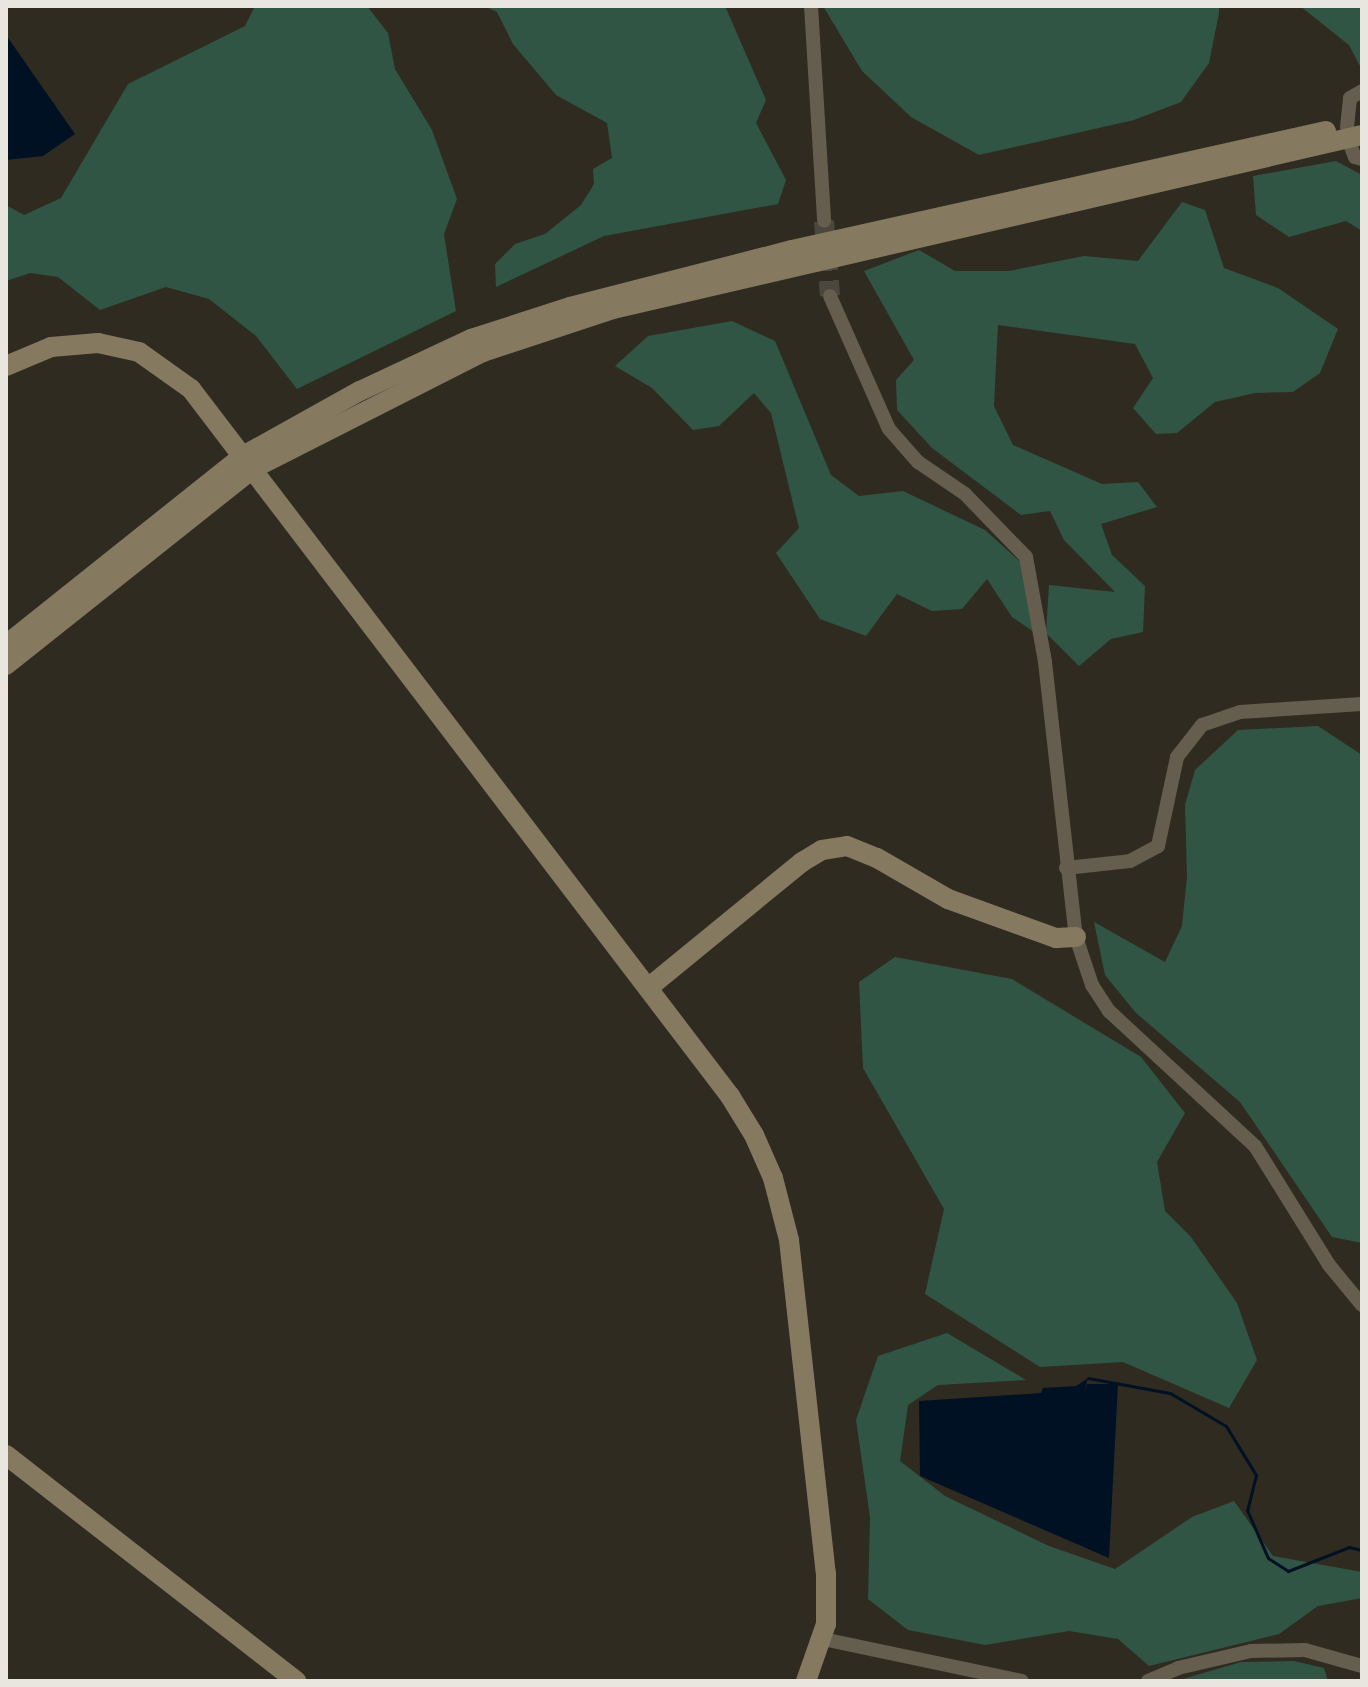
<!DOCTYPE html>
<style>
body{margin:0}
#map{position:relative;width:1368px;height:1687px;overflow:hidden;background:#2f2b21;font-family:"Exo 2",sans-serif}
div>[style]{position:absolute}
.green>*{inset:0;background:#305544}
.water>*{inset:0;background:#001123}
.stream>*{height:3px;margin:-1.5px;padding:0 1.5px;transform-origin:1.5px;border-radius:1.5px;background:#001123}
.secondary-tunnel>*{height:20px;margin-top:-10px;transform-origin:0;background:repeating-linear-gradient(90deg,#4b473e 0 20px,transparent 0 30px)}
.street>*{height:14px;margin:-7px;padding:0 7px;transform-origin:7px;border-radius:7px;background:#655d4d}
.secondary>*{height:20px;margin:-10px;padding:0 10px;transform-origin:10px;border-radius:10px;background:#85795f}
span{translate:-50% -50%;white-space:nowrap;text-align:center;line-height:1.15;-webkit-text-stroke:8px #252217;paint-order:stroke}
.frame{position:absolute;inset:0;border:8px solid #e8e6df;pointer-events:none}
</style>
<div id="map">
<div class="green">
<div style="clip-path:polygon(255px 6px,367px 6px,388px 33px,395px 69px,432px 130px,457px 199px,444px 234px,456px 311px,297px 389px,256px 336px,209px 299px,166px 287px,100px 310px,58px 277px,30px 273px,6px 281px,6px 205px,24px 215px,61px 198px,128px 84px,245px 26px)"></div>
<div style="clip-path:polygon(484px 6px,725px 6px,766px 100px,756px 123px,786px 180px,778px 204px,604px 236px,496px 287px,495px 264px,515px 244px,545px 234px,581px 205px,594px 184px,593px 169px,612px 158px,607px 123px,556px 95px,513px 44px,497px 12px)"></div>
<div style="clip-path:polygon(823px 6px,1219px 6px,1219px 13px,1209px 63px,1181px 102px,1134px 120px,979px 155px,911px 117px,862px 71px)"></div>
<div style="clip-path:polygon(1300px 6px,1362px 6px,1362px 70px,1349px 45px)"></div>
<div style="clip-path:polygon(1336px 161px,1362px 175px,1362px 231px,1346px 221px,1289px 237px,1256px 215px,1253px 176px)"></div>
<div style="clip-path:polygon(1182px 202px,1205px 210px,1224px 268px,1278px 288px,1338px 329px,1320px 373px,1293px 392px,1255px 393px,1215px 402px,1177px 433px,1156px 434px,1133px 408px,1153px 378px,1135px 344px,998px 325px,994px 406px,1013px 445px,1102px 484px,1138px 482px,1157px 507px,1101px 524px,1112px 555px,1145px 586px,1143px 632px,1111px 639px,1079px 666px,1046px 633px,1049px 585px,1115px 592px,1064px 540px,1050px 511px,1021px 515px,932px 448px,897px 410px,896px 380px,914px 360px,864px 271px,919px 250px,955px 271px,1009px 271px,1084px 256px,1138px 261px)"></div>
<div style="clip-path:polygon(732px 321px,775px 341px,831px 475px,859px 496px,903px 491px,985px 530px,1027px 568px,1037px 634px,1012px 617px,987px 579px,962px 609px,932px 611px,897px 594px,866px 636px,820px 619px,776px 553px,799px 528px,771px 413px,754px 393px,719px 426px,693px 430px,652px 388px,615px 366px,648px 336px)"></div>
<div style="clip-path:polygon(1318px 726px,1362px 755px,1362px 1243px,1332px 1237px,1240px 1102px,1136px 1013px,1105px 975px,1094px 922px,1165px 962px,1182px 926px,1187px 877px,1185px 805px,1195px 770px,1238px 730px)"></div>
<div style="clip-path:polygon(895px 957px,1012px 979px,1141px 1057px,1185px 1113px,1157px 1162px,1165px 1211px,1191px 1237px,1237px 1303px,1257px 1360px,1229px 1408px,1123px 1362px,1040px 1367px,925px 1294px,944px 1209px,863px 1068px,859px 982px)"></div>
<div style="clip-path:polygon(947px 1333px,1026px 1380px,938px 1385px,908px 1405px,900px 1461px,945px 1496px,1049px 1546px,1115px 1569px,1192px 1517px,1234px 1501px,1273px 1556px,1362px 1572px,1362px 1598px,1318px 1606px,1279px 1634px,1149px 1666px,1118px 1639px,1069px 1631px,985px 1645px,908px 1630px,868px 1599px,870px 1517px,856px 1420px,878px 1356px)"></div>
<div style="clip-path:polygon(1294px 1661px,1324px 1668px,1328px 1681px,1176px 1681px,1241px 1662px)"></div>
</div>
<div class="water">
<div style="clip-path:polygon(6px 35px,75px 134px,43px 156px,6px 160px)"></div>
<div style="clip-path:polygon(1088px 1378px,1084px 1393px,1087px 1384px,1118px 1384px,1109px 1558px,920px 1476px,919px 1401px,1041px 1393px,1043px 1388px,1076px 1386px)"></div>
</div>
<div class="stream">
<div style="left:1088px;top:1378px;width:83px;rotate:10.4deg"></div>
<div style="left:1170px;top:1393px;width:65px;rotate:30.5deg"></div>
<div style="left:1226px;top:1426px;width:57px;rotate:58.5deg"></div>
<div style="left:1256px;top:1475px;width:36px;rotate:104deg"></div>
<div style="left:1247px;top:1510px;width:52px;rotate:66.4deg"></div>
<div style="left:1268px;top:1558px;width:24px;rotate:33deg"></div>
<div style="left:1288px;top:1571px;width:66px;rotate:-21.5deg"></div>
<div style="left:1349px;top:1547px;width:13px;rotate:13deg"></div>
</div>
<div class="secondary-tunnel">
<div style="left:824px;top:221px;width:75px;rotate:85.4deg"></div>
</div>
<div class="street">
<div style="left:811px;top:6px;width:215px;rotate:86.5deg"></div>
<div style="left:1347px;top:127px;width:29px;rotate:-84deg"></div>
<div style="left:1350px;top:98px;width:14px;rotate:-30deg"></div>
<div style="left:1348px;top:139px;width:19px;rotate:69deg"></div>
<div style="left:1355px;top:157px;width:7px;rotate:16deg"></div>
<div style="left:830px;top:296px;width:145px;rotate:66.1deg"></div>
<div style="left:889px;top:429px;width:44px;rotate:48.7deg"></div>
<div style="left:918px;top:462px;width:57px;rotate:34.2deg"></div>
<div style="left:965px;top:494px;width:88px;rotate:45.9deg"></div>
<div style="left:1026px;top:557px;width:107px;rotate:79.7deg"></div>
<div style="left:1045px;top:662px;width:277px;rotate:83.6deg"></div>
<div style="left:1076px;top:937px;width:51px;rotate:71.6deg"></div>
<div style="left:1092px;top:985px;width:31px;rotate:57deg"></div>
<div style="left:1109px;top:1011px;width:199px;rotate:42.8deg"></div>
<div style="left:1255px;top:1146px;width:140px;rotate:58.1deg"></div>
<div style="left:1329px;top:1265px;width:52px;rotate:50.5deg"></div>
<div style="left:1066px;top:868px;width:64px;rotate:-6.2deg"></div>
<div style="left:1130px;top:861px;width:32px;rotate:-28deg"></div>
<div style="left:1158px;top:846px;width:91px;rotate:-77.9deg"></div>
<div style="left:1177px;top:757px;width:41px;rotate:-52deg"></div>
<div style="left:1202px;top:725px;width:40px;rotate:-18.9deg"></div>
<div style="left:1240px;top:712px;width:122px;rotate:-3.8deg"></div>
<div style="left:823px;top:1639px;width:203px;rotate:11.9deg"></div>
<div style="left:1148px;top:1681px;width:33px;rotate:-23deg"></div>
<div style="left:1178px;top:1668px;width:75px;rotate:-13.1deg"></div>
<div style="left:1251px;top:1651px;width:54px;rotate:-1.1deg"></div>
<div style="left:1305px;top:1650px;width:59px;rotate:15.7deg"></div>
</div>
<div class="secondary">
<div style="left:6px;top:366px;width:49px;rotate:-22.9deg"></div>
<div style="left:51px;top:347px;width:47px;rotate:-4.9deg"></div>
<div style="left:98px;top:343px;width:42px;rotate:12.4deg"></div>
<div style="left:139px;top:352px;width:64px;rotate:35.4deg"></div>
<div style="left:191px;top:389px;width:889px;rotate:52.68deg"></div>
<div style="left:730px;top:1096px;width:46px;rotate:58.4deg"></div>
<div style="left:754px;top:1135px;width:47px;rotate:66.2deg"></div>
<div style="left:773px;top:1178px;width:64px;rotate:75.5deg"></div>
<div style="left:789px;top:1240px;width:335px;rotate:83.7deg"></div>
<div style="left:826px;top:1573px;width:51px;rotate:90deg"></div>
<div style="left:826px;top:1624px;width:60px;rotate:109.3deg"></div>
<div style="left:6px;top:645px;width:303px;rotate:-38.6deg"></div>
<div style="left:243px;top:456px;width:134px;rotate:-29.1deg"></div>
<div style="left:360px;top:391px;width:123px;rotate:-25.1deg"></div>
<div style="left:471px;top:339px;width:104px;rotate:-17.9deg"></div>
<div style="left:570px;top:307px;width:229px;rotate:-14.4deg"></div>
<div style="left:792px;top:250px;width:547px;rotate:-12.56deg"></div>
<div style="left:6px;top:665px;width:315px;rotate:-38.5deg"></div>
<div style="left:252px;top:469px;width:259px;rotate:-26.9deg"></div>
<div style="left:483px;top:352px;width:137px;rotate:-18.3deg"></div>
<div style="left:613px;top:309px;width:769px;rotate:-13.08deg"></div>
<div style="left:648px;top:988px;width:199px;rotate:-39.3deg"></div>
<div style="left:802px;top:862px;width:23px;rotate:-31deg"></div>
<div style="left:822px;top:850px;width:25px;rotate:-9deg"></div>
<div style="left:847px;top:846px;width:32px;rotate:22deg"></div>
<div style="left:877px;top:858px;width:82px;rotate:30deg"></div>
<div style="left:948px;top:899px;width:115px;rotate:19.9deg"></div>
<div style="left:1056px;top:938px;width:20px;rotate:-3deg"></div>
<div style="left:6px;top:1455px;width:368px;rotate:37.9deg"></div>
</div>
<div class="frame"></div>
</div>
